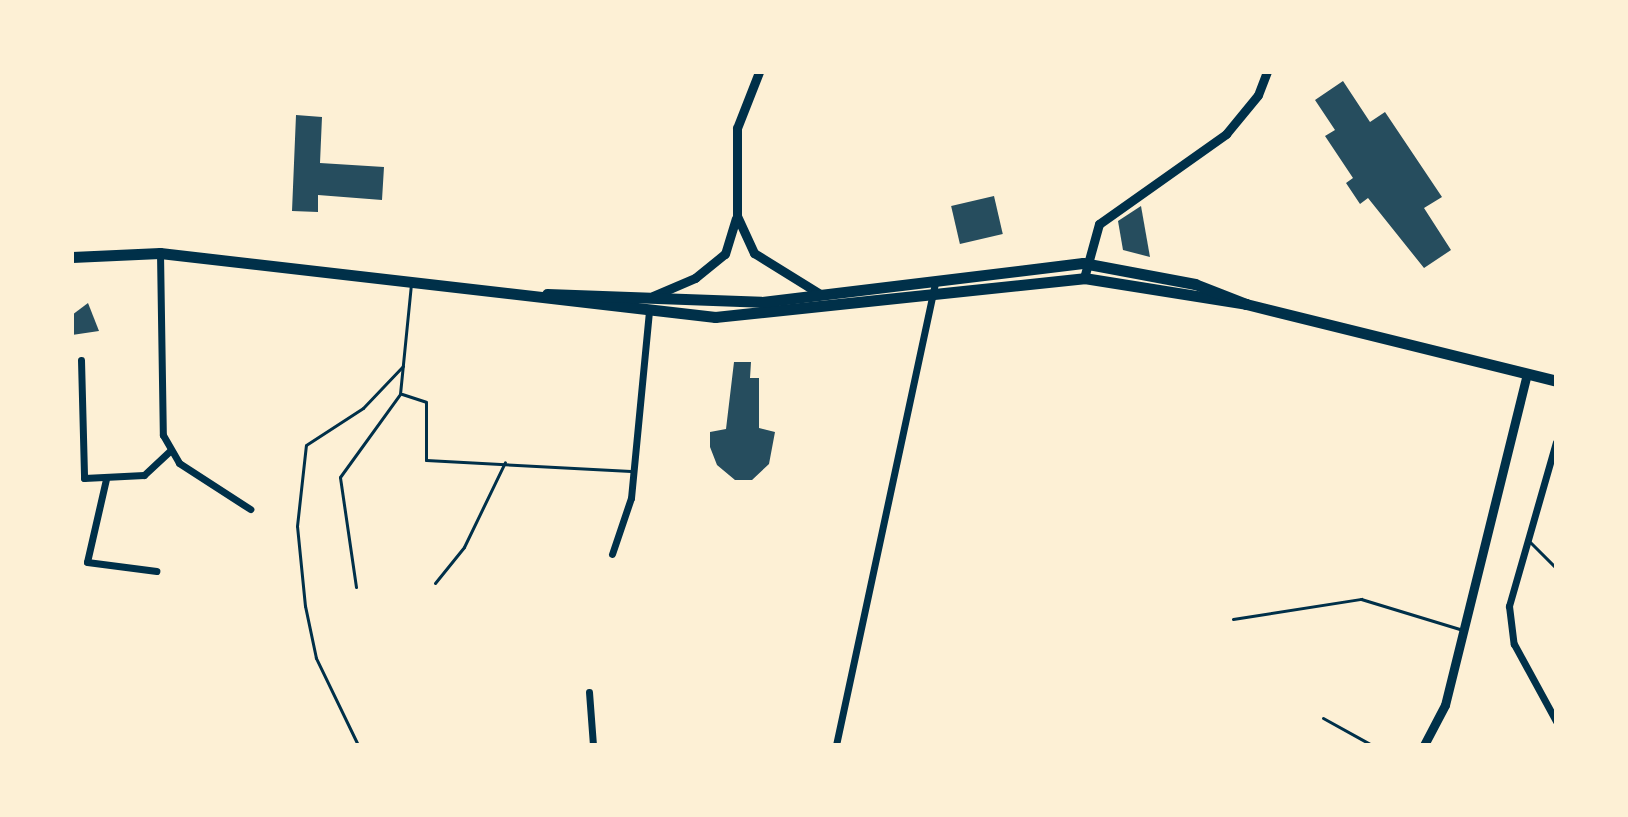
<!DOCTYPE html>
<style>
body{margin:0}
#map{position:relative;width:1628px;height:817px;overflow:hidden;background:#fdf0d5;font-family:"IBM Plex Sans",sans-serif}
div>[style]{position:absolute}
.building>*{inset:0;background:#264d5e;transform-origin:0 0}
.service>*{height:3px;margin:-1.5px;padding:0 1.5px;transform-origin:1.5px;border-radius:1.5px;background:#003049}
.minor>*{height:7px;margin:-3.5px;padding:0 3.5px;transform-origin:3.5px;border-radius:3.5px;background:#003049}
.tertiary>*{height:9px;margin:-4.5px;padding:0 4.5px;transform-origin:4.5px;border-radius:4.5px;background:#003049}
.primary>*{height:11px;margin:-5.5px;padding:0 5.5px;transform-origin:5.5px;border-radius:5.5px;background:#003049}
span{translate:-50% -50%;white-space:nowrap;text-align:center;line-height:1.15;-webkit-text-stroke:8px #fdf0d5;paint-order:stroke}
.frame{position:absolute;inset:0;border:74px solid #fdf0d5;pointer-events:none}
</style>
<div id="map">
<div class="building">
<div style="clip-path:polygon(1343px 81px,1370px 122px,1385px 112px,1442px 197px,1424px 208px,1451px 250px,1424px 268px,1368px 198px,1360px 204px,1346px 183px,1353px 178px,1325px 136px,1335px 130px,1315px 100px)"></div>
<div style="clip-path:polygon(296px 115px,322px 117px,320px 163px,384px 167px,382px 200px,318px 195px,318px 212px,292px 211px)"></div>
<div style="left:994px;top:196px;width:39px;height:44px;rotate:77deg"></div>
<div style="clip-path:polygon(1141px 206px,1150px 257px,1123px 250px,1118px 221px)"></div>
<div style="clip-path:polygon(88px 303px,99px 331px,72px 335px,72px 315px)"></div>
<div style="clip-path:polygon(734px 362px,751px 362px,750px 378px,759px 378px,759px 428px,775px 432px,769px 464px,752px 480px,735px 480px,717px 465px,710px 447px,710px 432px,726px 429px)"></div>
</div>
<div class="service">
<div style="left:402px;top:394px;width:25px;rotate:18deg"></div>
<div style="left:426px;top:402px;width:58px;rotate:90deg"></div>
<div style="left:426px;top:460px;width:205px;rotate:3.1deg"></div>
<div style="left:1530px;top:542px;width:37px;rotate:45deg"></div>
<div style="left:435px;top:583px;width:46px;rotate:-51.1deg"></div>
<div style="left:464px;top:547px;width:94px;rotate:-64.2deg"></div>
<div style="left:356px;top:587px;width:111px;rotate:-98.3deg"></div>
<div style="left:340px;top:477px;width:102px;rotate:-54.1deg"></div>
<div style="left:400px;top:394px;width:111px;rotate:-84.3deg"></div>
<div style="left:1233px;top:619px;width:130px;rotate:-8.9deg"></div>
<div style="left:1361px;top:599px;width:103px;rotate:16.9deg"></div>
<div style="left:1323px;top:718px;width:56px;rotate:28.9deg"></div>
<div style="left:358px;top:745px;width:97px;rotate:-115.8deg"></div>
<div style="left:316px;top:658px;width:53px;rotate:-101.9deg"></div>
<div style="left:305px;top:606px;width:80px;rotate:-95.7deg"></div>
<div style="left:297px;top:526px;width:81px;rotate:-83.7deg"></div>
<div style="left:306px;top:445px;width:68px;rotate:-33deg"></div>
<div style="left:363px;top:408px;width:58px;rotate:-46.4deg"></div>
</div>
<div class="minor">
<div style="left:160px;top:253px;width:182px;rotate:89.1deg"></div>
<div style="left:163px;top:435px;width:32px;rotate:60deg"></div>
<div style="left:179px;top:463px;width:85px;rotate:32.9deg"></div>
<div style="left:81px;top:360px;width:118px;rotate:88.5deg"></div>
<div style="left:84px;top:478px;width:60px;rotate:-2.9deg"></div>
<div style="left:144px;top:475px;width:35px;rotate:-43deg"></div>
<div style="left:1556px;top:442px;width:171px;rotate:106deg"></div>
<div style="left:1509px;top:606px;width:38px;rotate:83deg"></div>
<div style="left:1514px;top:644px;width:88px;rotate:61.4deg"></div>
<div style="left:106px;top:479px;width:85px;rotate:102.9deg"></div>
<div style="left:87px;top:562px;width:70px;rotate:7.4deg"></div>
<div style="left:612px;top:554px;width:59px;rotate:-71.3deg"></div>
<div style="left:631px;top:498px;width:187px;rotate:-84.5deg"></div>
<div style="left:589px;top:692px;width:53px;rotate:85.7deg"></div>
<div style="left:836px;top:745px;width:472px;rotate:-77.9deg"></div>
</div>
<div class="tertiary">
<div style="left:759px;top:72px;width:60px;rotate:111.4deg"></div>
<div style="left:737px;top:128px;width:88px;rotate:90deg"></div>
<div style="left:737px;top:216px;width:41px;rotate:65.3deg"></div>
<div style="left:754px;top:253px;width:78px;rotate:31.8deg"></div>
<div style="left:1084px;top:278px;width:56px;rotate:-74.5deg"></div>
<div style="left:1099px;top:224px;width:156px;rotate:-35.3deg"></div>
<div style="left:1226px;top:134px;width:50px;rotate:-50.6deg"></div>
<div style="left:1258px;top:95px;width:25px;rotate:-69deg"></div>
<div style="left:653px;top:296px;width:46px;rotate:-23.2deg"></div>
<div style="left:695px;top:278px;width:38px;rotate:-39deg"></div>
<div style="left:725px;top:254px;width:37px;rotate:-73deg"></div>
<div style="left:1424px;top:745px;width:45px;rotate:-62.3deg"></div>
<div style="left:1445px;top:705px;width:342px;rotate:-76.1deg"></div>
</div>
<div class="primary">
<div style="left:72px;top:257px;width:88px;rotate:-2.6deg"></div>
<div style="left:160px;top:253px;width:559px;rotate:6.58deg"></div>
<div style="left:715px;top:317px;width:371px;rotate:-6deg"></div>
<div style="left:1084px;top:278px;width:164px;rotate:9.1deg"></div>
<div style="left:547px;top:294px;width:214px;rotate:2.1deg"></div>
<div style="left:761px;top:302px;width:324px;rotate:-6.9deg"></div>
<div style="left:1083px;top:263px;width:114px;rotate:10.6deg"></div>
<div style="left:1195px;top:284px;width:55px;rotate:21.4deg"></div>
<div style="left:1246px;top:304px;width:319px;rotate:13.9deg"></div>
</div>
<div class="frame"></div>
</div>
